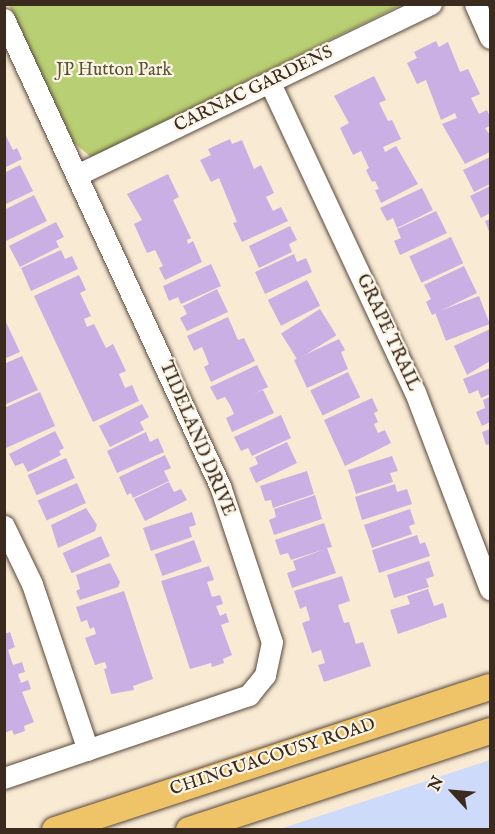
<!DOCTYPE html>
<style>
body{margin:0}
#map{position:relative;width:495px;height:834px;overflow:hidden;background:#f9ead4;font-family:"IM FELL English",serif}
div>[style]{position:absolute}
.built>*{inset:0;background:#cedafa}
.green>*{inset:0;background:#b9cf73}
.building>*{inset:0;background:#caafe4;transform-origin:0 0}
.roads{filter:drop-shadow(0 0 2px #584739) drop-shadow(0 0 2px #584739)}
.minor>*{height:21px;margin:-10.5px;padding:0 10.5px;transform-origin:10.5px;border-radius:10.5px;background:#fff}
.major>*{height:26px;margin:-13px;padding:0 13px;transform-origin:13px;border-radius:13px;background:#efc469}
span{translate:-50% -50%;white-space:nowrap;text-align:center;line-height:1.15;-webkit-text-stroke:4.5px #fcf5e5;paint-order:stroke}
.park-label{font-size:18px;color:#5a5333}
.street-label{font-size:18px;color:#3b2a1e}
.frame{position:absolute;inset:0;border:6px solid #3b2a1e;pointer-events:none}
.north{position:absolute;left:423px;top:762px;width:60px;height:60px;-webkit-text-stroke:4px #fcf5e5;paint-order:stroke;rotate:296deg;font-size:16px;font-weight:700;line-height:24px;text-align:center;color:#3b2a1e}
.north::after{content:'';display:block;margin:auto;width:21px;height:27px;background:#3b2a1e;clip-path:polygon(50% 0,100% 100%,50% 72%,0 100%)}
</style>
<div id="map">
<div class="built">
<div style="clip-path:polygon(490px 760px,490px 829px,280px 829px)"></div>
</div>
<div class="green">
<div style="clip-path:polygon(9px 5px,401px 5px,91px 157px,73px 142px)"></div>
</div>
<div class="building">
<div style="clip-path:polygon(436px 41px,439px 47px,448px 42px,460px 72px,468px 69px,480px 94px,471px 98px,479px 114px,487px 110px,490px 117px,490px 126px,485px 128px,490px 135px,490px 152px,465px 164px,442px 124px,457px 118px,455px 113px,441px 120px,426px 80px,417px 84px,407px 63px,417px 58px,414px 52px)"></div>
<div style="clip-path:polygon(374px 76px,386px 100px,379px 103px,388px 121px,392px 120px,401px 139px,383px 147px,385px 152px,396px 146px,418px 184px,381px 203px,375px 190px,379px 189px,375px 181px,372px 182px,366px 170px,369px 168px,361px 151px,353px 155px,340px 128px,349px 123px,334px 96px)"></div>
<div style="clip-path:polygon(4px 132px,13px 150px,17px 148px,22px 159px,4px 168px)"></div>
<div style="clip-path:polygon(230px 139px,232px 144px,242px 140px,254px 169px,261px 165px,274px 193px,266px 197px,273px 211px,281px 207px,288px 221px,242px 242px,233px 223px,237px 222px,219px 178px,211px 182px,200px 160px,211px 155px,208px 149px)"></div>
<div style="clip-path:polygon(490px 157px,490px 184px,474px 192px,463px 170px)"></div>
<div style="clip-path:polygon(20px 165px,33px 191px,4px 205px,4px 173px)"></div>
<div style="clip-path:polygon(168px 174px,179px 197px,173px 200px,191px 238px,187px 240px,188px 244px,193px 241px,202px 262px,165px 280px,159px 268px,163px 266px,155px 250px,147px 253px,134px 224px,142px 220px,127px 194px)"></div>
<div style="clip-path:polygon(490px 186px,490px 213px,481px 218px,470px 196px)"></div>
<div style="clip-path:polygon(422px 188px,433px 210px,397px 228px,393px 218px,387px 221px,380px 208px)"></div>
<div style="clip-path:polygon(34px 195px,47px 221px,6px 241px,4px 210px)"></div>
<div style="clip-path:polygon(436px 211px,447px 233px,400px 255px,394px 241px,401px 238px,397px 229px)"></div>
<div style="clip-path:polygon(490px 219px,490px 234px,485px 221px)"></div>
<div style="clip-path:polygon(56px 222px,64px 237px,56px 241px,59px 247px,20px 267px,9px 246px)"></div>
<div style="clip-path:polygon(290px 226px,297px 240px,289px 244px,292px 252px,259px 268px,249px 246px)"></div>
<div style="left:451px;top:237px;width:29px;height:46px;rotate:65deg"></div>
<div style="clip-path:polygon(61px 250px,65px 259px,72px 256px,78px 269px,31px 291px,21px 268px)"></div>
<div style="clip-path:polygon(294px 254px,297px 262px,306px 258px,312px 272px,265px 294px,255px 272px)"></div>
<div style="clip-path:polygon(211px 264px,221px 286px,181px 304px,178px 297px,169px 301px,163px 286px)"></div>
<div style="clip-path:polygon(464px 266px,477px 293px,432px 315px,426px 302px,431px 299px,424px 285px)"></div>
<div style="clip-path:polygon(79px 275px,86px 290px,80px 293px,91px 316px,84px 319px,87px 327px,94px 324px,106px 348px,113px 344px,126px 371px,119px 374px,125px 388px,132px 385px,139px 401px,93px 422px,34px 296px)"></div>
<div style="left:307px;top:280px;width:29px;height:44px;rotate:63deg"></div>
<div style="clip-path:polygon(217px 289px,228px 312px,187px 331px,180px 318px,187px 314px,183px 306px)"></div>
<div style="left:479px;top:296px;width:30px;height:47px;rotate:69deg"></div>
<div style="left:320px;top:309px;width:31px;height:46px;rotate:58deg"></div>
<div style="clip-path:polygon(228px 317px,238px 340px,244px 338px,255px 361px,211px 382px,204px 367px,209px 364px,202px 347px,194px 351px,187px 336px)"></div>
<div style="clip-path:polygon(4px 318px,20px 352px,4px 359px)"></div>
<div style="clip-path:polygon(490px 329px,490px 361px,467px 375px,454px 346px)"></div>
<div style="clip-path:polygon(339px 339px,345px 350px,341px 352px,348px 369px,307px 388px,294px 360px)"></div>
<div style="clip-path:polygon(22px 356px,38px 390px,4px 405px,4px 364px)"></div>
<div style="clip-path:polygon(257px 365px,268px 387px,253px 394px,263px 390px,274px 413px,232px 432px,226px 418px,234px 414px,230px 405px,225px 397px,217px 400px,210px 387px)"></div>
<div style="clip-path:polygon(490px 368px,490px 394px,481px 398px,478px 390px,469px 394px,463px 379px)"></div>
<div style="left:348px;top:372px;width:28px;height:42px;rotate:64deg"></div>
<div style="clip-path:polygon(40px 392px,55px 426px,6px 448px,4px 408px)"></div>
<div style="clip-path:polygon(490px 397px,490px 422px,482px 426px,476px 412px,485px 408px,483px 400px)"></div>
<div style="clip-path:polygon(372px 398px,378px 411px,374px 413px,378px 422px,374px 424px,378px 433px,385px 430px,391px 443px,345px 466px,324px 420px)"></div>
<div style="clip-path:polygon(142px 404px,149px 417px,140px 422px,144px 430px,110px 447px,99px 426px)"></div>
<div style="clip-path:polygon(281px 415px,291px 438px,252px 456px,248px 448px,241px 451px,234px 437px)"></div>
<div style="clip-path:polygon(490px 429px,490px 444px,486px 445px,482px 432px)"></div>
<div style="clip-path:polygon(55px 431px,64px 448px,59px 451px,61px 455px,28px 472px,23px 463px,15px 466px,9px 454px)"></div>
<div style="clip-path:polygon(146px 432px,150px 442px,158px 438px,164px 452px,117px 473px,107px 451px)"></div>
<div style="clip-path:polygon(287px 442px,297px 463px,256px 483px,249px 468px,258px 464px,255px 457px)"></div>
<div style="clip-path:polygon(165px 455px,171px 468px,164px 471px,169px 481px,133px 498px,131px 493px,127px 495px,119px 477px)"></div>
<div style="clip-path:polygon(392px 456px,398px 471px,390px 473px,393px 482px,356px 494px,348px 470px)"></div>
<div style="left:66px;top:458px;width:22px;height:42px;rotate:66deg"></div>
<div style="clip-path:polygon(307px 471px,314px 494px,273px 508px,271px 500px,265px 501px,260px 486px)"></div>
<div style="clip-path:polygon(169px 482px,174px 492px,181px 489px,187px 500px,145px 521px,134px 499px)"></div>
<div style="left:77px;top:483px;width:22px;height:43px;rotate:66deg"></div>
<div style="clip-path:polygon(395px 484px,397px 492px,407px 489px,412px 504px,362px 520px,355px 497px)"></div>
<div style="clip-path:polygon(315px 495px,322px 519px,274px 535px,269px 520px,276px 517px,274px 509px)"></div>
<div style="clip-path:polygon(86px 508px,97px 525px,95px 531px,58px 548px,51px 525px)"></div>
<div style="clip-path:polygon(410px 509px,415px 524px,409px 526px,412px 534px,372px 548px,364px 525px)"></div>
<div style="clip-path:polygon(192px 512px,196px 525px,189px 527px,192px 537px,151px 551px,143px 528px)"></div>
<div style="clip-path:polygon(324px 523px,332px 547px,327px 548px,336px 573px,292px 588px,287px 573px,296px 570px,293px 561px,325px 549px,291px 560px,288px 553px,280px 555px,275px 540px)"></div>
<div style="clip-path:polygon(417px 535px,420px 544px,425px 542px,430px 556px,379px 573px,372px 550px)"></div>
<div style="left:101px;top:536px;width:22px;height:42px;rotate:66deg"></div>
<div style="left:194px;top:540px;width:23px;height:42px;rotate:70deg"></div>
<div style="clip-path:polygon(429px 561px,434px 576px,426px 579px,429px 587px,394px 598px,387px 575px)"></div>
<div style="clip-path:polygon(110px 563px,120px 582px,118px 587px,80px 600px,76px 591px,80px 589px,76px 575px)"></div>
<div style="clip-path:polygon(209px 566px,214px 580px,207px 582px,212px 597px,220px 595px,223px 604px,216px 606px,220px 616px,226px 613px,229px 622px,221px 625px,232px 655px,223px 659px,224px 663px,212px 667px,211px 663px,190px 669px,161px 581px)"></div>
<div style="clip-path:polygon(342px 576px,350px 601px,338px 605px,344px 623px,349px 622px,356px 644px,363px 642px,371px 666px,324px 682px,318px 665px,325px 663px,321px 650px,312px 653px,302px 623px,310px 620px,306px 606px,300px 609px,294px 591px)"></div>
<div style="clip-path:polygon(428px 589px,434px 606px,443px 603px,447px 617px,398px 634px,390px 610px,410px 604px,407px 596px)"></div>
<div style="clip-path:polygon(124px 591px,153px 679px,133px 686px,134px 690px,111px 694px,104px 669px,107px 668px,105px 662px,95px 665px,85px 638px,96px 634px,94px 627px,90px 629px,87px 620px,81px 622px,76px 607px)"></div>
<div style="clip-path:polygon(10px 632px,15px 647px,8px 650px,13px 665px,22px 662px,25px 672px,18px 674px,21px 683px,28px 680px,31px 689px,22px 692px,34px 722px,24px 726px,25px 731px,14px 735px,12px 730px,4px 733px,4px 634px)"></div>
</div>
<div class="roads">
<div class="minor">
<div style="left:475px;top:4px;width:37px;rotate:66deg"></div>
<div style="left:4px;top:19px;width:515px;rotate:65.18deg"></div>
<div style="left:220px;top:486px;width:164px;rotate:71.6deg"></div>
<div style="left:272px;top:642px;width:34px;rotate:102deg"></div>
<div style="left:265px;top:675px;width:26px;rotate:129deg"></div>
<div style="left:249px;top:695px;width:259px;rotate:161.3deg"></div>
<div style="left:270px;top:83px;width:341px;rotate:64.9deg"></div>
<div style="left:415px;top:392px;width:211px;rotate:69.2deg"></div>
<div style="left:77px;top:175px;width:393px;rotate:-25.8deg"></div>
<div style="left:4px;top:526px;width:64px;rotate:64.2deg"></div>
<div style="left:32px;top:584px;width:175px;rotate:71.4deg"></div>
</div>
<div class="major">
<div style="left:55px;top:830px;width:458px;rotate:-18.2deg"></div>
<div style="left:189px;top:830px;width:317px;rotate:-18.2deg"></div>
</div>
</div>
<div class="park-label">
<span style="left:114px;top:71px">JP Hutton Park</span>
</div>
<div class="street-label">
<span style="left:254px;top:90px;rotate:-26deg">CARNAC GARDENS</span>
<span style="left:387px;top:333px;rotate:65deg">GRAPE TRAIL</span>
<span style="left:196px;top:439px;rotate:67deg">TIDELAND DRIVE</span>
<span style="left:273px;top:758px;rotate:-18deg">CHINGUACOUSY ROAD</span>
</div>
<div class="frame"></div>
<div class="north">N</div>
</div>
